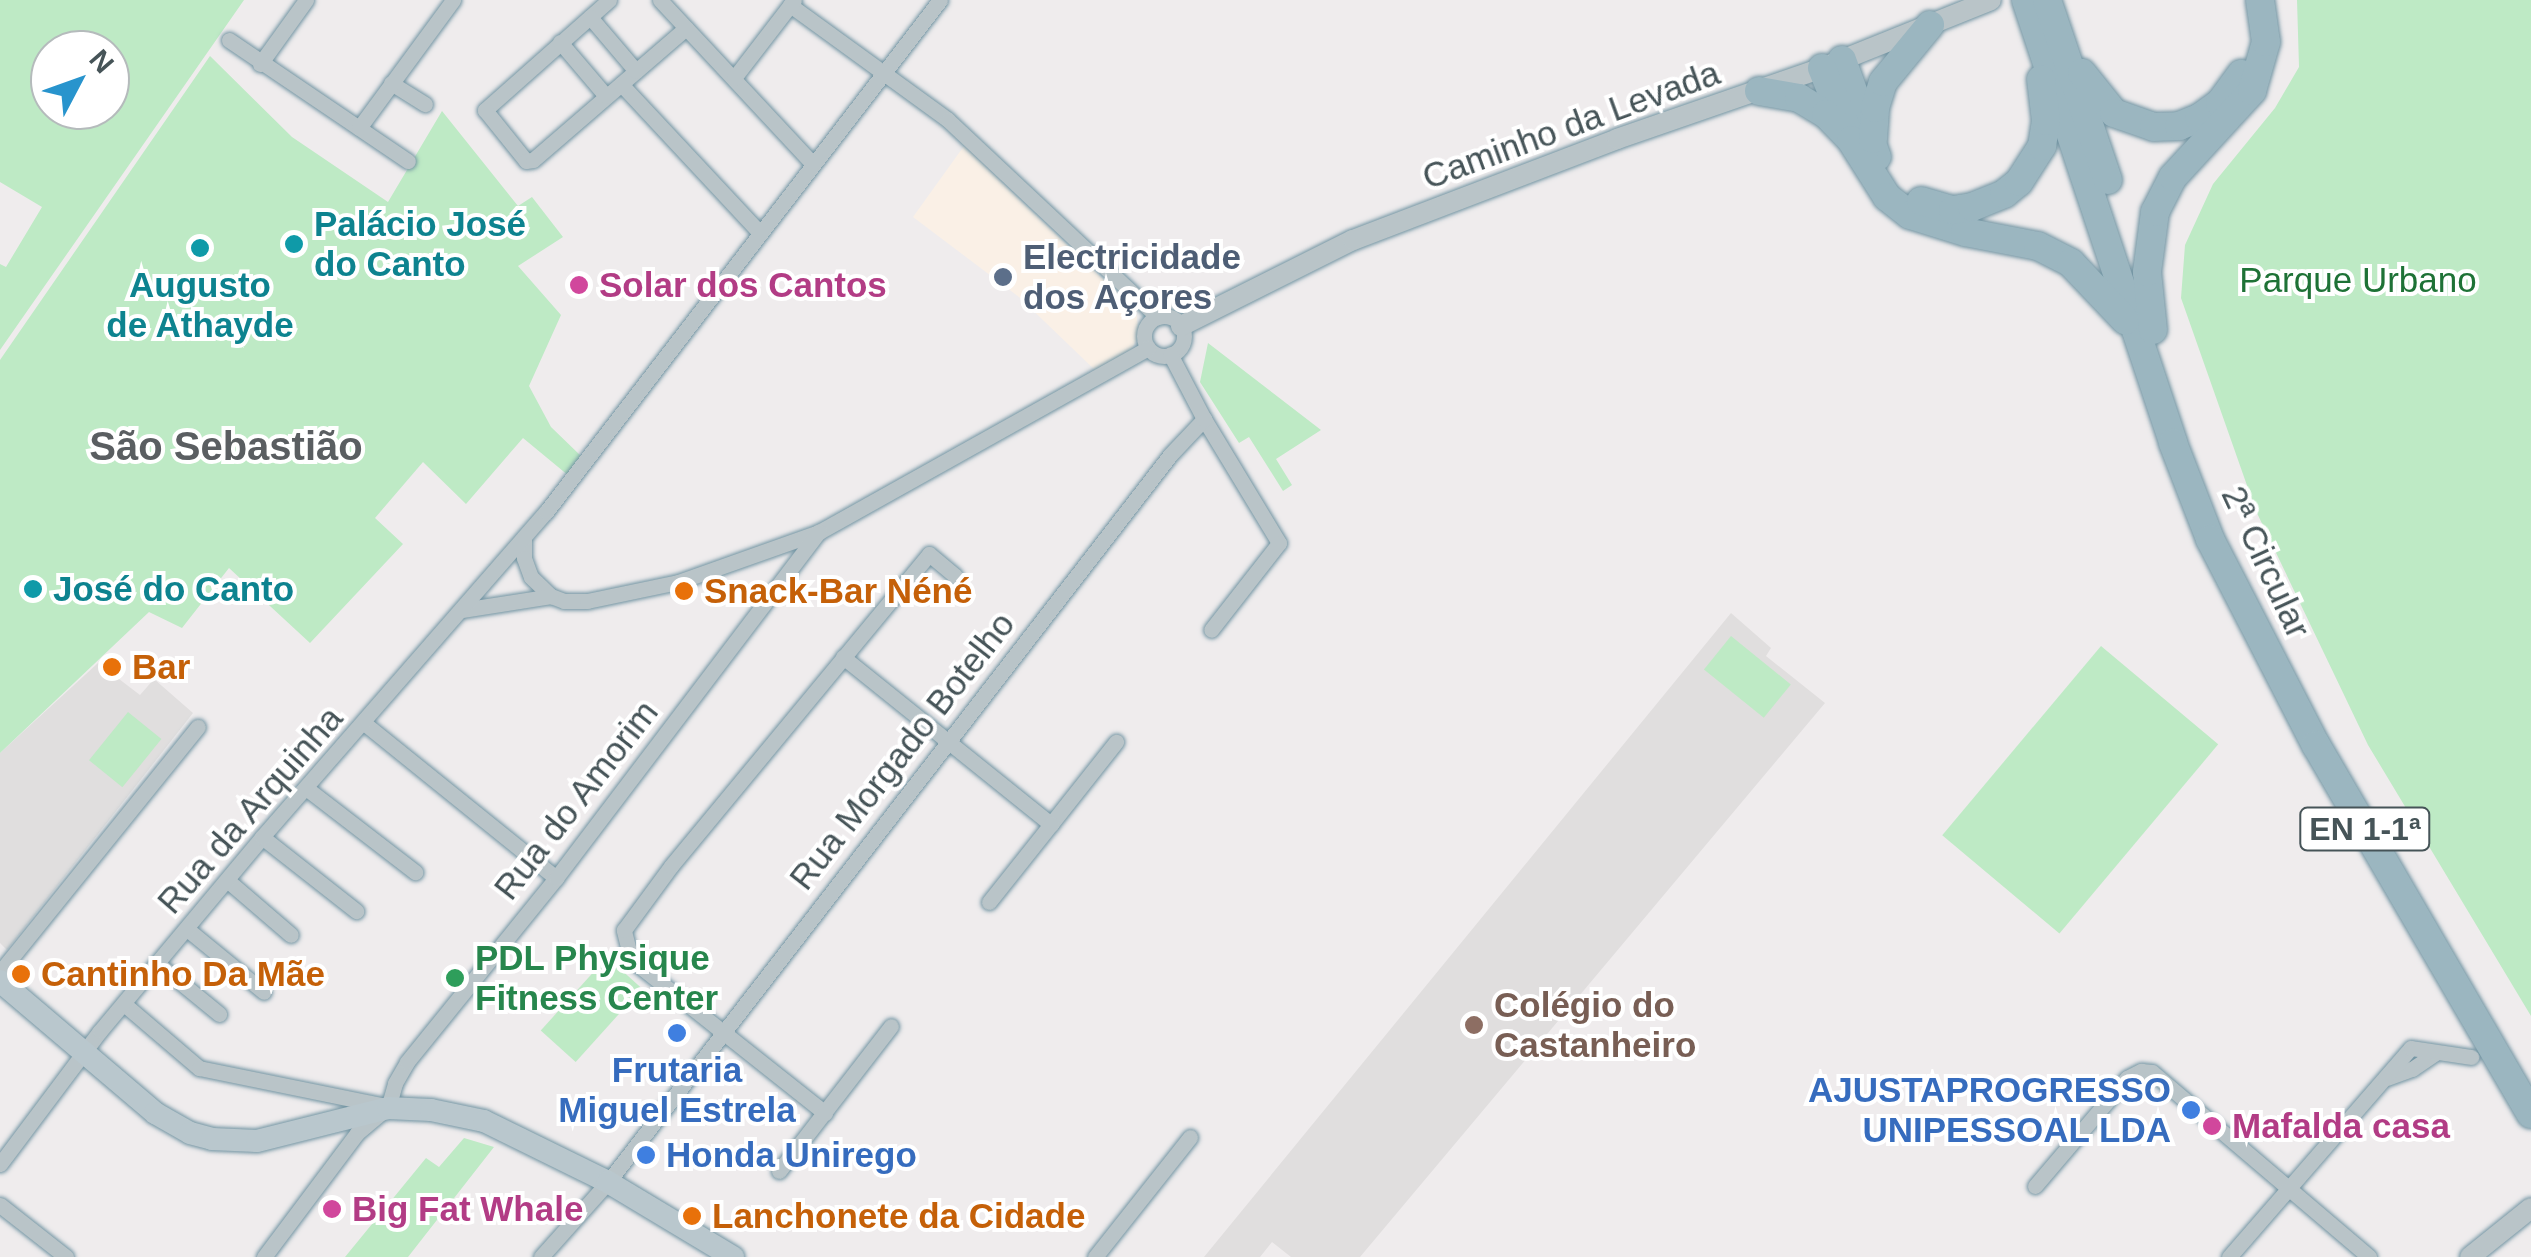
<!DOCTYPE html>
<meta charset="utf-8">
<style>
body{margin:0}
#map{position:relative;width:2531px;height:1257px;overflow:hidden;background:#efeced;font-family:Arial,sans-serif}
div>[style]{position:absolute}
.commercial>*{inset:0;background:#faf0e6}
.education>*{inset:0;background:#e0dede}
.green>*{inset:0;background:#beeac5;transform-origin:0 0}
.roads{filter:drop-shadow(0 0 2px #7395a3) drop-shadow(0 0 2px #7395a3)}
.minor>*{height:15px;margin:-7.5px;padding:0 7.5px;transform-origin:7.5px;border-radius:7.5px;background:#b9c4c8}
.minor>.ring{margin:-7.5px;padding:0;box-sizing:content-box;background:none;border:15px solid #b9c4c8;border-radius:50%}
.tertiary>*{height:20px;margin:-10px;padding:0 10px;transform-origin:10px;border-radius:10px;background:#b9c4c8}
.secondary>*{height:22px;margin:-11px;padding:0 11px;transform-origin:11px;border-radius:11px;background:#b9c7cd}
.trunk>*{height:28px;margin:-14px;padding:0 14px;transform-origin:14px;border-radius:14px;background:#9bb6c0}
.dots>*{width:28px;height:28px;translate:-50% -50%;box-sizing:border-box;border:5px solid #fff;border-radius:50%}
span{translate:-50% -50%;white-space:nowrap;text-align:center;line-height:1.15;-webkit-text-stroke:8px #fff;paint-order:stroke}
.shield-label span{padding:2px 8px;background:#fff;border:2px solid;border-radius:8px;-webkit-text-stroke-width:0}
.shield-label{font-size:32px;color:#465458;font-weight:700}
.street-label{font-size:35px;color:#465458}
.culture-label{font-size:35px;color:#0d838f;font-weight:700}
.left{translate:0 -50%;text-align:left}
.service-label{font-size:35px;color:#4e5e75;font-weight:700}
.park-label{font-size:35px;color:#1e7236}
.hotel-label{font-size:35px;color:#b23c85;font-weight:700}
.food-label{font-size:35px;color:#c56008;font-weight:700}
.leisure-label{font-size:35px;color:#27864d;font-weight:700}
.education-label{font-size:35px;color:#785e54;font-weight:700}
.shop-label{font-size:35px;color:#366cbe;font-weight:700}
.right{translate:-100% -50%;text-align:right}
.quarter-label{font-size:40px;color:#5a5e61;font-weight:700}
.north{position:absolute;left:30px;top:30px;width:100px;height:100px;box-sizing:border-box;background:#fff;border:2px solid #b5bbbc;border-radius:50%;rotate:49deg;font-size:28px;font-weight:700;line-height:40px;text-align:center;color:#465458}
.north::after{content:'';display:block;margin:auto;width:35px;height:45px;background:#2894cd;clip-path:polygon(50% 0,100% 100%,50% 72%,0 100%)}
</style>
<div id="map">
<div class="commercial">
<div style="clip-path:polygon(964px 146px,1136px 311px,1139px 335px,1131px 350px,1096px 371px,1019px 297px,913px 217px)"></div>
</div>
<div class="education">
<div style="clip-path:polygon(1731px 613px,1771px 648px,1766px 656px,1825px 703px,1360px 1257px,1291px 1257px,1272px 1242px,1260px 1257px,1204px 1257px)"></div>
<div style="clip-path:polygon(98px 663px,140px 695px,154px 679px,193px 713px,7px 950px,0 943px,0 753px)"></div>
</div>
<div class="green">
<div style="clip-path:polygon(evenodd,0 0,244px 0,0 350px,0 264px,6px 267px,42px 207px,0 182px,0 0,50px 50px,110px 50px,110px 110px,50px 110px,50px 50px)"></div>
<div style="clip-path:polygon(2297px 0,2531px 0,2531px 1016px,2368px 745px,2256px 511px,2181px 298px,2185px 245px,2213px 184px,2275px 108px,2299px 67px)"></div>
<div style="clip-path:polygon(210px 56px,292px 137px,388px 202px,442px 111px,518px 206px,532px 197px,563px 237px,518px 266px,561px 315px,529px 386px,551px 427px,581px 456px,569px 476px,523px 438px,466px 504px,423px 462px,375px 518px,403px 544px,310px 643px,229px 568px,182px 628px,149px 612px,0 753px,0 360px)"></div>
<div style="clip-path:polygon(1208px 343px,1321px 430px,1276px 459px,1292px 485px,1283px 491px,1249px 437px,1239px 443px,1200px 382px)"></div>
<div style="left:1731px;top:636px;width:77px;height:43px;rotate:39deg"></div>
<div style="left:2101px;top:646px;width:153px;height:247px;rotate:40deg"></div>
<div style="left:128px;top:712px;width:43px;height:62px;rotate:39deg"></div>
<div style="left:607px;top:957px;width:47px;height:99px;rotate:42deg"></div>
<div style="clip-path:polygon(464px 1138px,494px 1147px,408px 1257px,345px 1257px,426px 1158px,439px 1167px)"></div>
</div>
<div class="roads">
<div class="minor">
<div style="left:609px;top:0;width:166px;rotate:138.4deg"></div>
<div style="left:485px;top:110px;width:65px;rotate:51.2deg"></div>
<div style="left:526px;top:161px;width:7px;rotate:-8deg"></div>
<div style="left:533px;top:160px;width:202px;rotate:-40.8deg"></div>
<div style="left:660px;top:0;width:224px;rotate:47deg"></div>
<div style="left:790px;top:5px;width:195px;rotate:36deg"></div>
<div style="left:948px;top:120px;width:288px;rotate:43.2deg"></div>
<div style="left:590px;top:17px;width:71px;rotate:49.6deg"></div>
<div style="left:229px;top:40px;width:216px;rotate:34.1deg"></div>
<div style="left:560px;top:42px;width:71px;rotate:49.6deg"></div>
<div style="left:260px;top:64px;width:79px;rotate:-54.3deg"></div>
<div style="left:734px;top:78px;width:98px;rotate:-52.4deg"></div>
<div style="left:391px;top:83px;width:40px;rotate:32deg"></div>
<div style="left:621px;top:84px;width:202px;rotate:47deg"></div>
<div style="left:359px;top:128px;width:159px;rotate:-53.7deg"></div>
<div class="ring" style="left:1144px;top:316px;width:25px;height:25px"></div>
<div style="left:1204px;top:419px;width:145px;rotate:58.8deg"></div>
<div style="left:1279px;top:543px;width:110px;rotate:128deg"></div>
<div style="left:524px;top:538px;width:20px;rotate:90deg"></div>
<div style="left:524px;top:558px;width:20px;rotate:70deg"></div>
<div style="left:531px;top:577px;width:28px;rotate:44deg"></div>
<div style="left:551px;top:596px;width:14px;rotate:21deg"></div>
<div style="left:564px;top:601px;width:23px"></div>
<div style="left:587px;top:601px;width:93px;rotate:-11.8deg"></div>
<div style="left:678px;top:582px;width:150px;rotate:-19.5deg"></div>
<div style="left:819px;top:532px;width:377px;rotate:-29.2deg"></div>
<div style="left:462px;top:610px;width:90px;rotate:-8.9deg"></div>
<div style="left:843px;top:657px;width:267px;rotate:38.8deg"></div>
<div style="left:1051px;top:824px;width:105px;rotate:-51.6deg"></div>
<div style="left:364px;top:723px;width:247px;rotate:38.9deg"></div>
<div style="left:306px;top:788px;width:138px;rotate:37.6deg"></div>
<div style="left:262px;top:837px;width:120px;rotate:38.2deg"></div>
<div style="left:227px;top:880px;width:84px;rotate:40.7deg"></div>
<div style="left:989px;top:902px;width:100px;rotate:-51.5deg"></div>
<div style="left:187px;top:929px;width:99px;rotate:39.3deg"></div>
<div style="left:158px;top:964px;width:79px;rotate:39.3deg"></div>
<div style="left:0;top:972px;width:315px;rotate:-51.1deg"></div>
<div style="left:124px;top:1004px;width:99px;rotate:40.5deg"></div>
<div style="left:199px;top:1068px;width:190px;rotate:11.5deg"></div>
<div style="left:2387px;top:1078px;width:27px;rotate:-20deg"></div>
<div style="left:2412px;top:1069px;width:27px;rotate:-34deg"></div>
<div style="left:388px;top:1108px;width:26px;rotate:-74deg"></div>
<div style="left:395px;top:1083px;width:24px;rotate:-60deg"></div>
<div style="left:407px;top:1062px;width:237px;rotate:-51deg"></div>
<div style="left:556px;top:878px;width:435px;rotate:-52.8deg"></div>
<div style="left:825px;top:1113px;width:248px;rotate:-141.6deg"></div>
<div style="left:631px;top:959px;width:30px;rotate:-104deg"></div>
<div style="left:624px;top:930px;width:79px;rotate:-53.7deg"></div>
<div style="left:671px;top:866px;width:405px;rotate:-50.4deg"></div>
<div style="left:929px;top:554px;width:34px;rotate:40deg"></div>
<div style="left:0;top:1164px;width:166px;rotate:-53.1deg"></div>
<div style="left:100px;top:1031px;width:253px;rotate:-50.1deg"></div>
<div style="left:262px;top:837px;width:432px;rotate:-48.9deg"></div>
<div style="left:546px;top:512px;width:646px;rotate:-52.42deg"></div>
<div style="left:779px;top:1171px;width:183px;rotate:-52.3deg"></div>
<div style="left:2035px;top:1186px;width:142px;rotate:-49.6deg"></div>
<div style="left:2127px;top:1078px;width:16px;rotate:-27deg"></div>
<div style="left:2141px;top:1071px;width:11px;rotate:5deg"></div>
<div style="left:2152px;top:1072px;width:285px;rotate:40.4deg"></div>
<div style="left:0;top:1205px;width:84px;rotate:38.2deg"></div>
<div style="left:264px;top:1257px;width:155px;rotate:-53.1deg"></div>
<div style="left:357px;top:1133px;width:31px;rotate:-40deg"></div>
<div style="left:541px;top:1257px;width:101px;rotate:-48.2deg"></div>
<div style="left:608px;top:1182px;width:919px;rotate:-52.29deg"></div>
<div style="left:1170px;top:455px;width:50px;rotate:-46.6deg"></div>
<div style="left:1204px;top:419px;width:73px;rotate:-117.6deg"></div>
<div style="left:1095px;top:1257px;width:153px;rotate:-51.6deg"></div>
<div style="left:2229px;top:1257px;width:277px;rotate:-49deg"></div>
<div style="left:2411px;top:1048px;width:61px;rotate:8.5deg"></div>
</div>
<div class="tertiary">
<div style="left:1181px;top:326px;width:192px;rotate:-26.6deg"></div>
<div style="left:1353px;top:240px;width:283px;rotate:-20.9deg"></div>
<div style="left:1617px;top:139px;width:217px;rotate:-19.1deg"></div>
<div style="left:1822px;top:68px;width:182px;rotate:-21.9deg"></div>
<div style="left:2470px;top:1257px;width:78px;rotate:-38.8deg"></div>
</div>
<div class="secondary">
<div style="left:0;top:981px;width:204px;rotate:40.4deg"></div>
<div style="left:155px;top:1113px;width:40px;rotate:29.7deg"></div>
<div style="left:190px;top:1133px;width:23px;rotate:15deg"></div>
<div style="left:212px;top:1139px;width:45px;rotate:2.5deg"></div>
<div style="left:257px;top:1141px;width:135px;rotate:-14.1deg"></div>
<div style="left:388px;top:1108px;width:43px;rotate:2.7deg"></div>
<div style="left:431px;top:1110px;width:54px;rotate:11.7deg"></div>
<div style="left:484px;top:1121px;width:138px;rotate:26.2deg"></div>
<div style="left:608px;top:1182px;width:146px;rotate:31deg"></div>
</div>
<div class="trunk">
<div style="left:2026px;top:0;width:467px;rotate:71.6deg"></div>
<div style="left:2173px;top:443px;width:103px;rotate:68.9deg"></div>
<div style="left:2210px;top:539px;width:232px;rotate:62.8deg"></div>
<div style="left:2316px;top:745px;width:427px;rotate:59.8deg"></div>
<div style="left:2047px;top:0;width:190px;rotate:71.3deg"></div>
<div style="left:1842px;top:60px;width:103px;rotate:70.2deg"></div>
<div style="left:1822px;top:68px;width:64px;rotate:67.9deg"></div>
<div style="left:2082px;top:73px;width:51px;rotate:51.3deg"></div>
<div style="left:2114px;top:113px;width:42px;rotate:19.3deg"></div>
<div style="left:2154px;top:127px;width:25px;rotate:-2deg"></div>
<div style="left:2179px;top:126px;width:22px;rotate:-22deg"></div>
<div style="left:2199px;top:118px;width:26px;rotate:-36deg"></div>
<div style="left:2220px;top:103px;width:36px;rotate:-54deg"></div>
<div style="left:1759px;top:91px;width:41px;rotate:9.9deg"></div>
<div style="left:1799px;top:98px;width:31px;rotate:31deg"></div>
<div style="left:1826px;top:114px;width:36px;rotate:46deg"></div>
<div style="left:1851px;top:140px;width:67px;rotate:57.7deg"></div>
<div style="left:1887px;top:197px;width:29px;rotate:38deg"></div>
<div style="left:1910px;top:215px;width:58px;rotate:17.2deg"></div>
<div style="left:1965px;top:232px;width:74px;rotate:10.9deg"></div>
<div style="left:2038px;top:246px;width:37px;rotate:27deg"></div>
<div style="left:2071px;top:263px;width:79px;rotate:46.5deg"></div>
<div style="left:1873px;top:139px;width:31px;rotate:-86deg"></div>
<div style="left:1875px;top:108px;width:27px;rotate:-73deg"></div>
<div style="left:1883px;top:82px;width:74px;rotate:-50.5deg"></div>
<div style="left:1921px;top:201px;width:33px;rotate:16deg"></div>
<div style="left:1953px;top:210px;width:19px;rotate:-9deg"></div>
<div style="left:1972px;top:207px;width:35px;rotate:-22deg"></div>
<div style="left:2004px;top:194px;width:19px;rotate:-39deg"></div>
<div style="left:2019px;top:182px;width:43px;rotate:-57.4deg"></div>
<div style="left:2042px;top:146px;width:25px;rotate:-81deg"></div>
<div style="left:2046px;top:121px;width:42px;rotate:-96.8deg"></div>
<div style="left:2153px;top:330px;width:58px;rotate:-95.9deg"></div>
<div style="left:2147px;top:272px;width:61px;rotate:-82.4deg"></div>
<div style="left:2155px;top:212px;width:39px;rotate:-63deg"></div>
<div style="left:2173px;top:177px;width:117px;rotate:-47.4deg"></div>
<div style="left:2252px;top:91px;width:51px;rotate:-74.1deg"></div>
<div style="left:2266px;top:42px;width:42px;rotate:-98.1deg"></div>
</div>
</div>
<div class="dots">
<div style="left:294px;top:244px;background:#0f9aa8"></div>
<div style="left:200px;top:248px;background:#0f9aa8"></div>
<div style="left:1003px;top:277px;background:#5c6f8a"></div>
<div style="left:579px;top:285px;background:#d1479c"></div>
<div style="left:33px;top:589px;background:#0f9aa8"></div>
<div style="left:684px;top:591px;background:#e8710a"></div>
<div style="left:112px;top:667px;background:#e8710a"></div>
<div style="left:21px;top:974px;background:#e8710a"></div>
<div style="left:455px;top:978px;background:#2e9e5b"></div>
<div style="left:1474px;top:1025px;background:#8d6e63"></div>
<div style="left:677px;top:1033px;background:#3f7fe0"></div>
<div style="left:2191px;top:1110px;background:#3f7fe0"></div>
<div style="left:2212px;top:1126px;background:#d1479c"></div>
<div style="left:646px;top:1155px;background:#3f7fe0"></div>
<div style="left:332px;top:1209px;background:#d1479c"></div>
<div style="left:692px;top:1216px;background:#e8710a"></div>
</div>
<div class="shield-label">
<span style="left:2365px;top:829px">EN 1-1ª</span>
</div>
<div class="street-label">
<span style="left:1571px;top:125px;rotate:-20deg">Caminho da Levada</span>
<span style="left:2266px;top:562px;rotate:65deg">2ª Circular</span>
<span style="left:902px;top:751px;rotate:-52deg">Rua Morgado Botelho</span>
<span style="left:576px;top:800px;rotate:-52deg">Rua do Amorim</span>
<span style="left:250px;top:810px;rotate:-49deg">Rua da Arquinha</span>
</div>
<div class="culture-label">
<span class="left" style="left:314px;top:244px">Palácio José<br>do Canto</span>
<span style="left:200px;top:305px">Augusto<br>de Athayde</span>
<span class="left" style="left:53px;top:589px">José do Canto</span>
</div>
<div class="service-label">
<span class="left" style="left:1023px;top:277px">Electricidade<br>dos Açores</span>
</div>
<div class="park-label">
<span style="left:2358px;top:280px">Parque Urbano</span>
</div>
<div class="hotel-label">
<span class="left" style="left:599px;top:285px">Solar dos Cantos</span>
<span class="left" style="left:2232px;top:1126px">Mafalda casa</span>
<span class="left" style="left:352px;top:1209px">Big Fat Whale</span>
</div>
<div class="food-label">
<span class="left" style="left:704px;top:591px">Snack-Bar Néné</span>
<span class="left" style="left:132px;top:667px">Bar</span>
<span class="left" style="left:41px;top:974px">Cantinho Da Mãe</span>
<span class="left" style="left:712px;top:1216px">Lanchonete da Cidade</span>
</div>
<div class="leisure-label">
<span class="left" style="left:475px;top:978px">PDL Physique<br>Fitness Center</span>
</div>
<div class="education-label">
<span class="left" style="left:1494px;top:1025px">Colégio do<br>Castanheiro</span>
</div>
<div class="shop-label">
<span style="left:677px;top:1090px">Frutaria<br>Miguel Estrela</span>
<span class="right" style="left:2171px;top:1110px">AJUSTAPROGRESSO<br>UNIPESSOAL LDA</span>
<span class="left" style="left:666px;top:1155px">Honda Unirego</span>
</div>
<div class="quarter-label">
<span style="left:226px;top:446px">São Sebastião</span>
</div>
<div class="north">N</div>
</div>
